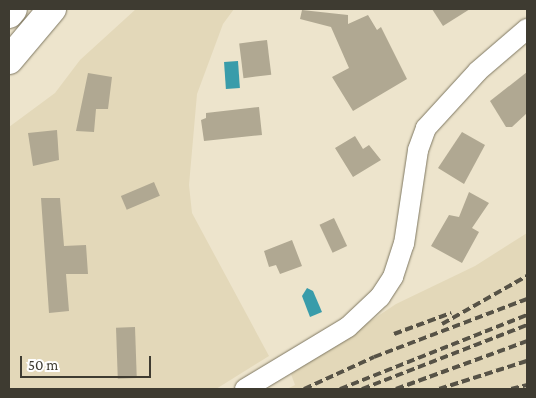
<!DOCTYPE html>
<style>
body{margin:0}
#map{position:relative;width:536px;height:398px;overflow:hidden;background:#ede4cc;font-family:"Crimson Pro",serif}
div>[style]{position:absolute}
.built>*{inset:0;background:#e3d8b9}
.water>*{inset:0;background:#399caa;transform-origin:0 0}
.building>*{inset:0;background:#b0a892;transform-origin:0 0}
.roads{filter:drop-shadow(0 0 1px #7e7761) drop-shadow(0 0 1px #7e7761)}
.minor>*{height:20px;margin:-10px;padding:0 10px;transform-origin:10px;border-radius:10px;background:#fff}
.highway>*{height:28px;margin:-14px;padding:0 14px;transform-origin:14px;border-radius:14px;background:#fff}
.rail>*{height:4px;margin-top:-2px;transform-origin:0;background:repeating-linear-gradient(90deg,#565246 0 8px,transparent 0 12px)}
span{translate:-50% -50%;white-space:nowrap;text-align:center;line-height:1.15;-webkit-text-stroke:4px #fff;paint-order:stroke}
.frame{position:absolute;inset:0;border:10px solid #3e3b31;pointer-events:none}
.scale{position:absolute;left:20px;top:356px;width:131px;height:22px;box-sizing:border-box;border:2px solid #3e3b31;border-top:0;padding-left:6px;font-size:15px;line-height:18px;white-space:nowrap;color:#3e3b31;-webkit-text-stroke:4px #fff;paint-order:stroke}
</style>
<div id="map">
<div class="built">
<div style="clip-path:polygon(136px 9px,234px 9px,223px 24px,197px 94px,189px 185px,192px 213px,269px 356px,216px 389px,9px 389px,9px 127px,55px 93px,80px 60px)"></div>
<div style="clip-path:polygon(527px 233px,527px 389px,287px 389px,295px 385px,291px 374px,396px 304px,475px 266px)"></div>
</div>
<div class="water">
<div style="left:238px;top:61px;width:27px;height:14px;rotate:86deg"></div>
<div style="clip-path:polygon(307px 288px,313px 291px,322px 312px,310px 317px,302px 296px)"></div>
</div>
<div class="building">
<div style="clip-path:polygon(432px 9px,470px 9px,443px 26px)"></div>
<div style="clip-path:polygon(302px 10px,348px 15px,348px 24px,368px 15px,377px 30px,381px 27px,407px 79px,353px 111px,332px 77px,349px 68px,331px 27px,300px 19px)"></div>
<div style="left:267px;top:40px;width:35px;height:28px;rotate:83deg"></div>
<div style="clip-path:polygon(527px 72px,527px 113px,512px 127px,506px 127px,490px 101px)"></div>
<div style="clip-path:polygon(88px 73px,112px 77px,108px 109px,96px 109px,94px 132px,76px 131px)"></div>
<div style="clip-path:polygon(259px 107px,262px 135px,204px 141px,201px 120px,206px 118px,206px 113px)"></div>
<div style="clip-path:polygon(57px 130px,59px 160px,33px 166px,28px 133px)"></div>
<div style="clip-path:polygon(462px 132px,485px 145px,464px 184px,438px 168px)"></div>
<div style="clip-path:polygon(355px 136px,363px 149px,369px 145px,381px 160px,353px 177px,335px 148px)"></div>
<div style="left:154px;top:182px;width:15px;height:36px;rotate:67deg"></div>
<div style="clip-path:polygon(469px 192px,489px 203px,472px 228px,479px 232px,462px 263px,431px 246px,449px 215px,459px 217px)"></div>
<div style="clip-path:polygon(41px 198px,60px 198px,64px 246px,86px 245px,88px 274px,66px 274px,69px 311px,49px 313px)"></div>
<div style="left:334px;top:218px;width:31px;height:16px;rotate:65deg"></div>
<div style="clip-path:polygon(292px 240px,302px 266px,280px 274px,276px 265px,269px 267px,264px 251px)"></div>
<div style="left:135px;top:327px;width:51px;height:19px;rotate:88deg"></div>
</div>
<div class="roads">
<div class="minor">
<div style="left:245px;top:389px;width:120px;rotate:-31deg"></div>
<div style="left:348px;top:327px;width:44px;rotate:-43.2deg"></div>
<div style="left:380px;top:297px;width:24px;rotate:-57deg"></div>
<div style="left:393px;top:277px;width:35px;rotate:-72deg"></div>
<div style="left:404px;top:244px;width:95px;rotate:-81.5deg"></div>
<div style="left:418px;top:150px;width:23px;rotate:-70deg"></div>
<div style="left:426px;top:128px;width:77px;rotate:-47.6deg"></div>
<div style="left:478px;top:71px;width:65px;rotate:-40.6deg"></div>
</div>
<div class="highway">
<div style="left:9px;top:14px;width:6px;rotate:-51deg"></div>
<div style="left:9px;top:60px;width:67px;rotate:-49.9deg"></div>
</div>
</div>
<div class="rail">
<div style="left:442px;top:324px;width:98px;rotate:-29.5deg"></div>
<div style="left:394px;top:334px;width:61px;rotate:-20.2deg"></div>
<div style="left:304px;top:389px;width:77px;rotate:-24.6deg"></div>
<div style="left:374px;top:357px;width:164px;rotate:-20.8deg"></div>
<div style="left:340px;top:389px;width:201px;rotate:-21.6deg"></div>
<div style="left:362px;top:389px;width:177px;rotate:-21.2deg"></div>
<div style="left:396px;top:389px;width:140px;rotate:-20.1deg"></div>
<div style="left:439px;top:389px;width:92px;rotate:-17.7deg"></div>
<div style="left:511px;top:389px;width:16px;rotate:-14deg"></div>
</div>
<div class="frame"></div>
<div class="scale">50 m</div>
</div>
